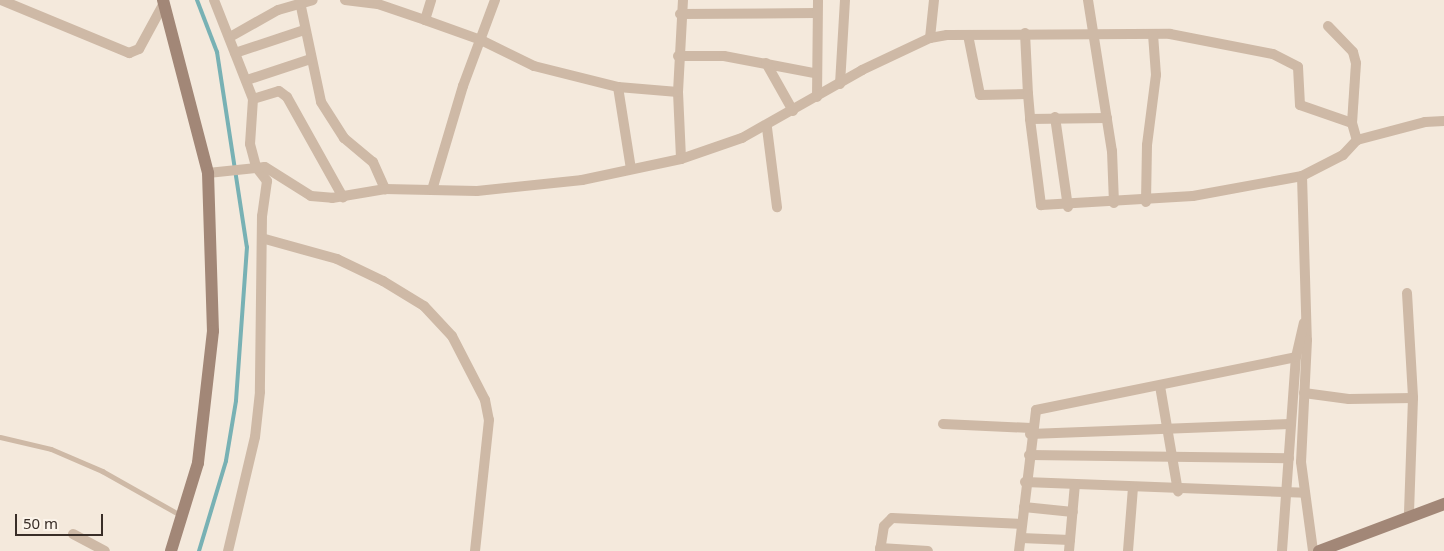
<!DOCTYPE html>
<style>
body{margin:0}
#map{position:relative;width:1444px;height:551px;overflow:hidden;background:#f4e9dc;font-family:"Noto Sans",sans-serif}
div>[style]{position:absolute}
.stream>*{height:4px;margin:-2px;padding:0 2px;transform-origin:2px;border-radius:2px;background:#78b1b4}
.lane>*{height:5px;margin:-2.5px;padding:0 2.5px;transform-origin:2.5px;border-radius:2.5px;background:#ceb9a6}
.street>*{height:10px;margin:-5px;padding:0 5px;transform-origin:5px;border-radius:5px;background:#ceb9a6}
.secondary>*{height:12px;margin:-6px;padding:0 6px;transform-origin:6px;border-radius:6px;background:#a28777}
span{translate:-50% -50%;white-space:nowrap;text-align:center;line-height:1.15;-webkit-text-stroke:5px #fbf3e9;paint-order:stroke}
.scale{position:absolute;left:15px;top:514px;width:88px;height:22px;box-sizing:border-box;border:2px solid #392e28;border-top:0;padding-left:6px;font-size:15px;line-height:18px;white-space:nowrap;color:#392e28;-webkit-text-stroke:4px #fbf3e9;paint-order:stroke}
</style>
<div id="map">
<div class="stream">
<div style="left:197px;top:0;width:56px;rotate:69deg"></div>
<div style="left:217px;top:52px;width:197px;rotate:81.3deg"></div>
<div style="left:247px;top:247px;width:154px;rotate:94.1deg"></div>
<div style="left:236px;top:401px;width:61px;rotate:99.5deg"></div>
<div style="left:226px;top:461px;width:94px;rotate:106.7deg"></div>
</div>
<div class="lane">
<div style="left:0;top:437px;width:52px;rotate:13.2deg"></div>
<div style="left:51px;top:449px;width:56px;rotate:23.3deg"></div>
<div style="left:102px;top:471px;width:92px;rotate:29.4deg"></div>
</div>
<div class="street">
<div style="left:1px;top:0;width:139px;rotate:22.5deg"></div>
<div style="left:129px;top:53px;width:11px;rotate:-22deg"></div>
<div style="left:139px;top:49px;width:52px;rotate:-61.5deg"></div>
<div style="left:214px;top:0;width:106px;rotate:68.5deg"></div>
<div style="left:253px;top:99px;width:45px;rotate:93.8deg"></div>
<div style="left:250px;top:144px;width:24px;rotate:75deg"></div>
<div style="left:256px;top:167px;width:18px;rotate:52deg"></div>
<div style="left:267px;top:181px;width:35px;rotate:98deg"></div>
<div style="left:262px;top:216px;width:176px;rotate:90.7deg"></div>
<div style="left:260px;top:392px;width:45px;rotate:96.3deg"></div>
<div style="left:255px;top:437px;width:117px;rotate:103.3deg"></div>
<div style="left:345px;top:0;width:33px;rotate:7deg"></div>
<div style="left:378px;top:4px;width:50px;rotate:18.8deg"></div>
<div style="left:425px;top:20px;width:59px;rotate:19.7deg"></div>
<div style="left:481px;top:40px;width:59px;rotate:26.1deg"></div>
<div style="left:534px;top:66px;width:87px;rotate:14deg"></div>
<div style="left:618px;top:87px;width:60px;rotate:4.8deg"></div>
<div style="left:678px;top:92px;width:67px;rotate:87.4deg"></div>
<div style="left:1088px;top:0;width:153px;rotate:81deg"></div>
<div style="left:1112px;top:151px;width:52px;rotate:87.8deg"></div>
<div style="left:300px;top:2px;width:102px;rotate:78.1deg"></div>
<div style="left:321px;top:102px;width:43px;rotate:57.4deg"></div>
<div style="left:344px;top:138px;width:38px;rotate:40deg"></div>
<div style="left:373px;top:162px;width:30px;rotate:66deg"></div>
<div style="left:680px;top:14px;width:136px;rotate:-0.4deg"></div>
<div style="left:425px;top:20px;width:21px;rotate:-73deg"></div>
<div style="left:1328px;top:26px;width:36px;rotate:46deg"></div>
<div style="left:1353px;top:52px;width:11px;rotate:75deg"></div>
<div style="left:1356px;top:63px;width:60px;rotate:93.8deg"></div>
<div style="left:1025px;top:33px;width:61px;rotate:87.2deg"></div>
<div style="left:968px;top:35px;width:61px;rotate:78.7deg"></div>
<div style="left:980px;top:95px;width:48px;rotate:-1.2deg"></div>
<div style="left:1028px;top:94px;width:25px;rotate:85deg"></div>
<div style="left:230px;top:37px;width:55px;rotate:-29.4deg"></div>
<div style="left:278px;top:10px;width:36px;rotate:-16deg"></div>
<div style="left:930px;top:38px;width:38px;rotate:-84deg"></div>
<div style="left:235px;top:53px;width:73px;rotate:-18.4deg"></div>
<div style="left:678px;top:56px;width:46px"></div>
<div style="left:724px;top:56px;width:92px;rotate:10.7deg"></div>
<div style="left:766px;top:63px;width:55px;rotate:60.6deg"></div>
<div style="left:247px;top:80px;width:67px;rotate:-18.2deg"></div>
<div style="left:840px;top:84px;width:84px;rotate:-86.6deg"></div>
<div style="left:618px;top:87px;width:83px;rotate:81deg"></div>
<div style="left:678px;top:92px;width:92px;rotate:-86.9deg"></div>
<div style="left:817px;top:97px;width:97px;rotate:-89.4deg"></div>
<div style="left:253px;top:99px;width:27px;rotate:-17deg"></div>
<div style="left:279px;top:91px;width:10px;rotate:37deg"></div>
<div style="left:287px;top:97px;width:115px;rotate:60.8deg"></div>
<div style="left:1055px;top:117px;width:91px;rotate:81.8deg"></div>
<div style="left:1107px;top:118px;width:77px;rotate:179.3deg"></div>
<div style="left:1030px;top:119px;width:87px;rotate:82.7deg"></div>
<div style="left:1041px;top:205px;width:152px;rotate:-3.4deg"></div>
<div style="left:1193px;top:196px;width:111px;rotate:-10.4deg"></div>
<div style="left:1302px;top:176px;width:46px;rotate:-27.1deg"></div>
<div style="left:1343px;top:155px;width:21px;rotate:-47deg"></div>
<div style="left:1357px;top:140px;width:70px;rotate:-14.8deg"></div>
<div style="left:1425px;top:122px;width:19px;rotate:-3deg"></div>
<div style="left:767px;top:128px;width:80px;rotate:82.8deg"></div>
<div style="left:208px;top:173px;width:57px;rotate:-6deg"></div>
<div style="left:265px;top:167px;width:54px;rotate:32.2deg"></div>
<div style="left:311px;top:196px;width:21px;rotate:5deg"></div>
<div style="left:332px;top:198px;width:54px;rotate:-9.6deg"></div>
<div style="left:385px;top:189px;width:92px;rotate:1.2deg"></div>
<div style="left:477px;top:191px;width:106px;rotate:-6deg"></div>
<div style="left:582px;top:180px;width:101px;rotate:-12deg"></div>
<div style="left:681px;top:159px;width:65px;rotate:-19deg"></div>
<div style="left:742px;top:138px;width:138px;rotate:-29.5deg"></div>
<div style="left:862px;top:70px;width:75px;rotate:-25.2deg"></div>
<div style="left:930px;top:38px;width:17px;rotate:-10deg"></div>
<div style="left:947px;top:35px;width:223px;rotate:-0.3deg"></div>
<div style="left:1170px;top:34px;width:105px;rotate:11deg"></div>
<div style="left:1273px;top:54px;width:28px;rotate:27deg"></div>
<div style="left:1298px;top:67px;width:38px;rotate:87deg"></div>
<div style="left:1300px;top:105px;width:55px;rotate:19.1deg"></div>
<div style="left:1352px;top:123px;width:18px;rotate:74deg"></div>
<div style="left:1302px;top:176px;width:164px;rotate:88.3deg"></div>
<div style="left:1307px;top:340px;width:122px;rotate:92.8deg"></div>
<div style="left:1301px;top:462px;width:90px;rotate:82.3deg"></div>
<div style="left:432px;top:190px;width:109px;rotate:-73.4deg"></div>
<div style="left:463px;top:86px;width:92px;rotate:-69.6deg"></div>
<div style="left:1146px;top:202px;width:57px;rotate:-89deg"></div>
<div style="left:1147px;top:145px;width:71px;rotate:-82.7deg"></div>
<div style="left:1156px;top:75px;width:41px;rotate:-94.2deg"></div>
<div style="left:265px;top:239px;width:75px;rotate:15.5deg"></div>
<div style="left:337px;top:259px;width:51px;rotate:25.6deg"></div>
<div style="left:383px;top:281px;width:48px;rotate:31.4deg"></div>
<div style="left:424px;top:306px;width:41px;rotate:47deg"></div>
<div style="left:452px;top:336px;width:72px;rotate:62.7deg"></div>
<div style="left:485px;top:400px;width:20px;rotate:79deg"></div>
<div style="left:489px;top:420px;width:132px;rotate:96.1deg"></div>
<div style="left:1407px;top:293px;width:105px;rotate:86.7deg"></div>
<div style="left:1160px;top:386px;width:107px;rotate:80.3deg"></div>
<div style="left:1304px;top:393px;width:45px;rotate:7.6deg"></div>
<div style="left:1349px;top:399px;width:64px;rotate:-0.9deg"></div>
<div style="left:1413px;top:398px;width:116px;rotate:92deg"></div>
<div style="left:943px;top:424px;width:88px;rotate:2.6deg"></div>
<div style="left:1030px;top:434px;width:260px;rotate:-2.2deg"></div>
<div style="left:1029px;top:455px;width:260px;rotate:0.7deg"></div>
<div style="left:1025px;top:482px;width:280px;rotate:2.2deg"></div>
<div style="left:1024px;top:507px;width:49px;rotate:5.8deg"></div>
<div style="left:73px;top:534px;width:36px;rotate:28deg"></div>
<div style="left:1021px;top:538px;width:49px;rotate:2.3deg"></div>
<div style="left:880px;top:548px;width:48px;rotate:3.6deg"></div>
<div style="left:880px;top:551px;width:25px;rotate:-81deg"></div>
<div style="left:884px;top:526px;width:11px;rotate:-45deg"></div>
<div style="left:892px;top:518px;width:130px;rotate:2.6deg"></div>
<div style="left:1019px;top:551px;width:142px;rotate:-83.1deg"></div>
<div style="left:1036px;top:410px;width:265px;rotate:-11.5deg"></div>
<div style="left:1069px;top:551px;width:67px;rotate:-84.9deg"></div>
<div style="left:1128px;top:551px;width:63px;rotate:-85.5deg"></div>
<div style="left:1282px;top:551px;width:195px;rotate:-85.9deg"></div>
<div style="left:1296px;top:357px;width:35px;rotate:-77deg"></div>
</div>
<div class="secondary">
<div style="left:163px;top:0;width:179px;rotate:75.4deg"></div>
<div style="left:208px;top:173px;width:158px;rotate:88.2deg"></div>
<div style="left:213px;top:331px;width:133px;rotate:96.5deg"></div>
<div style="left:198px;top:463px;width:92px;rotate:107.1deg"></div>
<div style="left:1319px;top:551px;width:134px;rotate:-20.6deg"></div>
</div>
<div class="scale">50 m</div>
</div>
